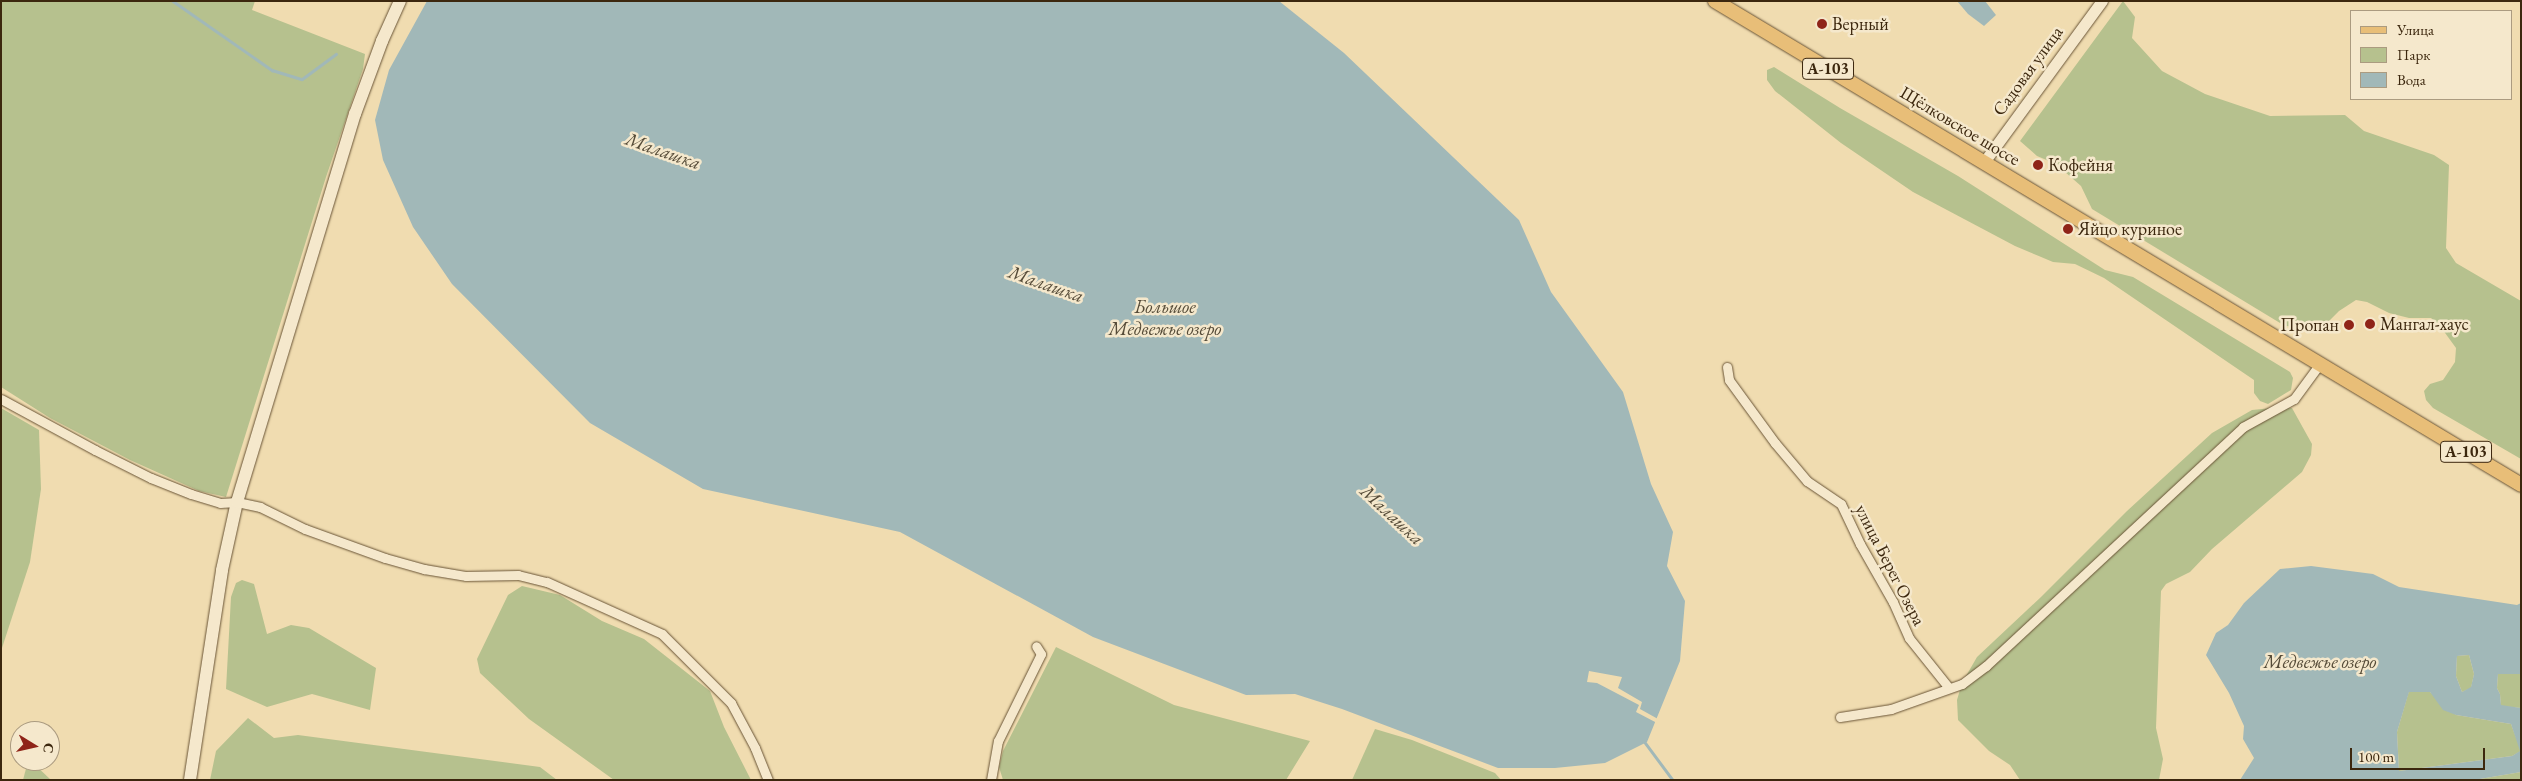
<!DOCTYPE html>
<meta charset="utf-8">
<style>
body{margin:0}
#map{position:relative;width:2522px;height:781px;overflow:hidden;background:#f0dcb0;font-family:"EB Garamond",serif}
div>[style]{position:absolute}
.green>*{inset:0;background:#b6c18e}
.water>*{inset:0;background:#a1b8b8}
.pier>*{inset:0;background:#f0dcb0}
.stream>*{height:2.5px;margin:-1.25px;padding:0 1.25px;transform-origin:1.25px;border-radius:1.25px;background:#a1b8b8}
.roads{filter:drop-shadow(0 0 1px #695436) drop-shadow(0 0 1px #695436)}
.minor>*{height:9px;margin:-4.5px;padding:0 4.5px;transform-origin:4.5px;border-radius:4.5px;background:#f5e8cc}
.tertiary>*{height:11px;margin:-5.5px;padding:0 5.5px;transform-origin:5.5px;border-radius:5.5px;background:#f5e8cc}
.secondary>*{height:12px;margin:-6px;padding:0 6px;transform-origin:6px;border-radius:6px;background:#f5e8cc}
.primary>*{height:14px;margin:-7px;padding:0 7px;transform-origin:7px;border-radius:7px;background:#e8be78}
.dots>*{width:14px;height:14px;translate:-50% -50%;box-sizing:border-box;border:2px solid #f5e8cc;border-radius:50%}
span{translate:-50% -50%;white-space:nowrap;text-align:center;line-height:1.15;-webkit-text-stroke:5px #f5e8cc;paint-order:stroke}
.shield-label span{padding:1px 4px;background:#f5e8cc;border:1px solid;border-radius:4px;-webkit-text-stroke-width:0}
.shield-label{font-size:16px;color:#3c270e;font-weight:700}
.poi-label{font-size:18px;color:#3c270e}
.left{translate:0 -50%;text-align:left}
.right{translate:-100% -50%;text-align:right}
.street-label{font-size:18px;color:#3c270e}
.water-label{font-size:19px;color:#554b38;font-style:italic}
.frame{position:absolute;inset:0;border:2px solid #3c270e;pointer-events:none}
.legend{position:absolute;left:2350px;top:10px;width:162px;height:90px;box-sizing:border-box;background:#f5e8cc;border:1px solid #ab9b80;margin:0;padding:6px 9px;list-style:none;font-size:15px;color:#3c270e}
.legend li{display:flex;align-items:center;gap:10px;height:25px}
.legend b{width:25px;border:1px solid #ab9b80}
.north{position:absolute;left:10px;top:721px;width:50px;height:50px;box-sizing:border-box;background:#f5e8cc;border:1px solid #ab9b80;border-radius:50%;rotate:99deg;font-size:14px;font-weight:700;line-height:20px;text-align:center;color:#3c270e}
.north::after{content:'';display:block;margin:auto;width:18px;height:22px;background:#8f2418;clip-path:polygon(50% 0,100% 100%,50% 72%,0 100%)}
.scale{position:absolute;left:2350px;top:748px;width:135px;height:22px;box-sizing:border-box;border:2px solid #3c270e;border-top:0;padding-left:6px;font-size:15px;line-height:18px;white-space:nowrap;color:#3c270e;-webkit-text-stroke:4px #f5e8cc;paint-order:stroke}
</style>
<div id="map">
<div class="green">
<div style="clip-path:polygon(1px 1px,255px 1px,252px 10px,365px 54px,363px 69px,326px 177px,226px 497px,199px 491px,130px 460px,50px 418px,1px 387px)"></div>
<div style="clip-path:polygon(2123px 1px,2135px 17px,2132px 38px,2162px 71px,2205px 94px,2270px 116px,2345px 115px,2364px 131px,2434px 155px,2449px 165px,2446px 248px,2456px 263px,2521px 301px,2521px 459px,2433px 408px,2426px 400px,2424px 391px,2430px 384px,2443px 380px,2455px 362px,2456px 348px,2440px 326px,2431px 318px,2409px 318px,2389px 313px,2367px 302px,2356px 300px,2339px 311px,2325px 325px,2316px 329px,2285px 326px,2092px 209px,2081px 186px,2056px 164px,2037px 156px,2020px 141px)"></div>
<div style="clip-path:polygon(1774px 67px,1840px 108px,1958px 176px,2105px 270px,2133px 277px,2290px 372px,2293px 378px,2291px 390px,2268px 404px,2260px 401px,2254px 393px,2254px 380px,2104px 278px,2075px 264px,2053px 262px,2015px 246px,1913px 192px,1841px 143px,1775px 91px,1767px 80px,1767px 70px)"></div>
<div style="clip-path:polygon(2282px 407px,2292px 408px,2312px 444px,2311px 455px,2302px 472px,2212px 549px,2190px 572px,2166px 584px,2161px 591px,2156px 728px,2163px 759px,2159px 780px,2020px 780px,2010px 765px,1989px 751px,1958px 720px,1957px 700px,1962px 683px,1977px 657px,2041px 597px,2127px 511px,2212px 433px,2252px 410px)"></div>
<div style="clip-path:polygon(1px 408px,39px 430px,41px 489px,30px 562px,1px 651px)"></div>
<div style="clip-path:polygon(242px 580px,254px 584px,267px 634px,291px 625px,309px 628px,376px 668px,370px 710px,312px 694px,267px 707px,226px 689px,231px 597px,236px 583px)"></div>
<div style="clip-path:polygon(522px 586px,560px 595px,602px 621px,644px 639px,710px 691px,724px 727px,751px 780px,614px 780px,529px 719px,480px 673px,477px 659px,508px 595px)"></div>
<div style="clip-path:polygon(1056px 647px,1174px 705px,1310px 741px,1286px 780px,1003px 780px,999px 767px,1003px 751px)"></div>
<div style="clip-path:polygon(2469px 655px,2474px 674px,2471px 688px,2462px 692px,2456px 676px,2457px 656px)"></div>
<div style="clip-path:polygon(2498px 674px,2521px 674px,2521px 708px,2501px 706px,2500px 694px,2497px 688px)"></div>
<div style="clip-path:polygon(2409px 691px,2430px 692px,2456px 715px,2511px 724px,2521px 751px,2512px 756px,2399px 771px,2397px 732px)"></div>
<div style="clip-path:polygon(248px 718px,274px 738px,298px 735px,540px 767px,557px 780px,210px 780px,216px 751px)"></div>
<div style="clip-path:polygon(1375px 729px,1412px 740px,1495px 773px,1501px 780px,1352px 780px)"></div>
<div style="clip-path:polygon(28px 761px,31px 761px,51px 780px,23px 780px)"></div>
<div style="clip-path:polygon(2521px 772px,2521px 780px,2474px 780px)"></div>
</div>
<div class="water">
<div style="clip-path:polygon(427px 1px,1279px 1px,1344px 53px,1519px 220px,1551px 292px,1623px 392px,1651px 484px,1673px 532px,1667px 566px,1685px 601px,1680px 661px,1647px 742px,1605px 763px,1555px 768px,1498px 768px,1342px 709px,1295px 694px,1246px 695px,1093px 637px,900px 532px,703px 489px,590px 423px,452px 284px,413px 227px,383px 160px,375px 120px,389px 70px)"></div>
<div style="clip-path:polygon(1957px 1px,1985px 1px,1996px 15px,1984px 26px,1968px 14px)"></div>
<div style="clip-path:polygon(evenodd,2311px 566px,2373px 574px,2399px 587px,2517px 605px,2521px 603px,2521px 674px,2498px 674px,2497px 688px,2500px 694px,2501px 705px,2521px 708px,2521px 772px,2474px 780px,2240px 780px,2254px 758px,2243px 739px,2244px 726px,2229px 693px,2206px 655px,2216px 633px,2228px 625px,2244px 603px,2280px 569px,2311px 566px,2469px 655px,2474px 674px,2471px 687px,2462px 692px,2456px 676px,2457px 656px,2469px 655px,2311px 566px,2409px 692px,2430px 692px,2443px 710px,2456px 715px,2511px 724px,2520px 751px,2512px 756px,2399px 771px,2397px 732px,2409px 692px)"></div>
</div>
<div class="pier">
<div style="clip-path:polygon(1589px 671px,1622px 677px,1618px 688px,1642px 702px,1640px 709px,1658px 719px,1662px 713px,1655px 730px,1657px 723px,1636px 712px,1639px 705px,1597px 683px,1587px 682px)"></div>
</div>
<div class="stream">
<div style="left:173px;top:1px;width:121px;rotate:34.9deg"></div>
<div style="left:272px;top:70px;width:31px;rotate:17deg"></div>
<div style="left:302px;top:79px;width:42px;rotate:-36.3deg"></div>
<div style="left:1644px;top:741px;width:49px;rotate:53.4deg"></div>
</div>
<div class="roads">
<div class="minor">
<div style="left:1727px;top:367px;width:13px;rotate:81deg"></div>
<div style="left:1729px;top:380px;width:78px;rotate:53.9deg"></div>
<div style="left:1775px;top:443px;width:50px;rotate:49.9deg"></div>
<div style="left:1807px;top:481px;width:41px;rotate:34.1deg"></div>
<div style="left:1841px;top:504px;width:44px;rotate:64.6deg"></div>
<div style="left:1860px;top:544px;width:67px;rotate:60.4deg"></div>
<div style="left:1893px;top:602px;width:39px;rotate:66deg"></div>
<div style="left:1909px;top:638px;width:64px;rotate:51.3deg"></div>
<div style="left:1px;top:399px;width:107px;rotate:28.5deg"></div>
<div style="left:95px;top:450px;width:63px;rotate:26.6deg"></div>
<div style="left:151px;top:478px;width:43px;rotate:21.8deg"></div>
<div style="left:191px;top:494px;width:30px;rotate:17deg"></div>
<div style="left:220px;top:503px;width:17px;rotate:-3deg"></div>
<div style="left:237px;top:502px;width:24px;rotate:12deg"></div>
<div style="left:260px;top:507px;width:50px;rotate:26.1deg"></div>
<div style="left:305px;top:529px;width:85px;rotate:19.9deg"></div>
<div style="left:385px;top:558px;width:41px;rotate:15.8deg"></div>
<div style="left:424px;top:569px;width:43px;rotate:9.5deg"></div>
<div style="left:466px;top:576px;width:52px;rotate:-1.1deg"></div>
<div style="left:518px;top:575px;width:30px;rotate:14deg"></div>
<div style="left:547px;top:582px;width:126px;rotate:24.3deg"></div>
<div style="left:662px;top:634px;width:98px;rotate:45deg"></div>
<div style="left:731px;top:703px;width:51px;rotate:61.9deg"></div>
<div style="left:755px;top:748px;width:35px;rotate:68deg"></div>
<div style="left:1840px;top:717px;width:52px;rotate:-8.9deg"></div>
<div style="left:1891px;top:709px;width:75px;rotate:-19.4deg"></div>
<div style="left:1962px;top:684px;width:30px;rotate:-37deg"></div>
<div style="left:1986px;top:666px;width:351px;rotate:-42.9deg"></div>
<div style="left:2243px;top:427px;width:58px;rotate:-28.8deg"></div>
<div style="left:2294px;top:399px;width:42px;rotate:-53.7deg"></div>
<div style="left:991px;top:780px;width:40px;rotate:-80deg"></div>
<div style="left:998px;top:741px;width:97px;rotate:-63.7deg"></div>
<div style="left:1041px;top:654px;width:9px;rotate:-122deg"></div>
</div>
<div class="tertiary">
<div style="left:1984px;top:162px;width:200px;rotate:-53.8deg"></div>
</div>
<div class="secondary">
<div style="left:190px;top:780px;width:212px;rotate:-81.3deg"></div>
<div style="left:222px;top:570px;width:70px;rotate:-77.6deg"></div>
<div style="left:237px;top:502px;width:406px;rotate:-73.1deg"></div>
<div style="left:355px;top:114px;width:78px;rotate:-69.7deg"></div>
<div style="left:382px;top:41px;width:44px;rotate:-65.8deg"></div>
</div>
<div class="primary">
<div style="left:1715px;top:1px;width:940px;rotate:30.98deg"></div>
</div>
</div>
<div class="dots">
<div style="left:1822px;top:24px;background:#8f2418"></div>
<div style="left:2038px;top:165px;background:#8f2418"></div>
<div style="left:2068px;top:229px;background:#8f2418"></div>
<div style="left:2370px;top:324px;background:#8f2418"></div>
<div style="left:2349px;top:325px;background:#8f2418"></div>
</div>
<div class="shield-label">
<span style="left:1828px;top:69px">А-103</span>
<span style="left:2466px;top:452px">А-103</span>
</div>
<div class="poi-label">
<span class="left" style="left:1832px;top:24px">Верный</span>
<span class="left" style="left:2048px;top:165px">Кофейня</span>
<span class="left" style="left:2078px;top:229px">Яйцо куриное</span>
<span class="left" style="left:2380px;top:324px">Мангал-хаус</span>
<span class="right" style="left:2339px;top:325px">Пропан</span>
</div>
<div class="street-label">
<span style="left:2028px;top:71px;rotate:-54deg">Садовая улица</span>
<span style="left:1960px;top:126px;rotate:31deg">Щёлковское шоссе</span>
<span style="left:1890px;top:565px;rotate:63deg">улица Берег Озера</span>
</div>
<div class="water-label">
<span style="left:663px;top:151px;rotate:19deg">Малашка</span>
<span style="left:1046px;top:284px;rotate:19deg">Малашка</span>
<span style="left:1165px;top:318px">Большое<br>Медвежье озеро</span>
<span style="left:1392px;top:515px;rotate:43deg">Малашка</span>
<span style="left:2320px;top:662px">Медвежье озеро</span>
</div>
<div class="frame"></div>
<ul class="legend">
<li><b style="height:6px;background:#e8be78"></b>Улица</li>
<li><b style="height:14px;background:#b6c18e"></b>Парк</li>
<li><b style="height:14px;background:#a1b8b8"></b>Вода</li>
</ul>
<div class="north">С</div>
<div class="scale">100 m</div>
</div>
